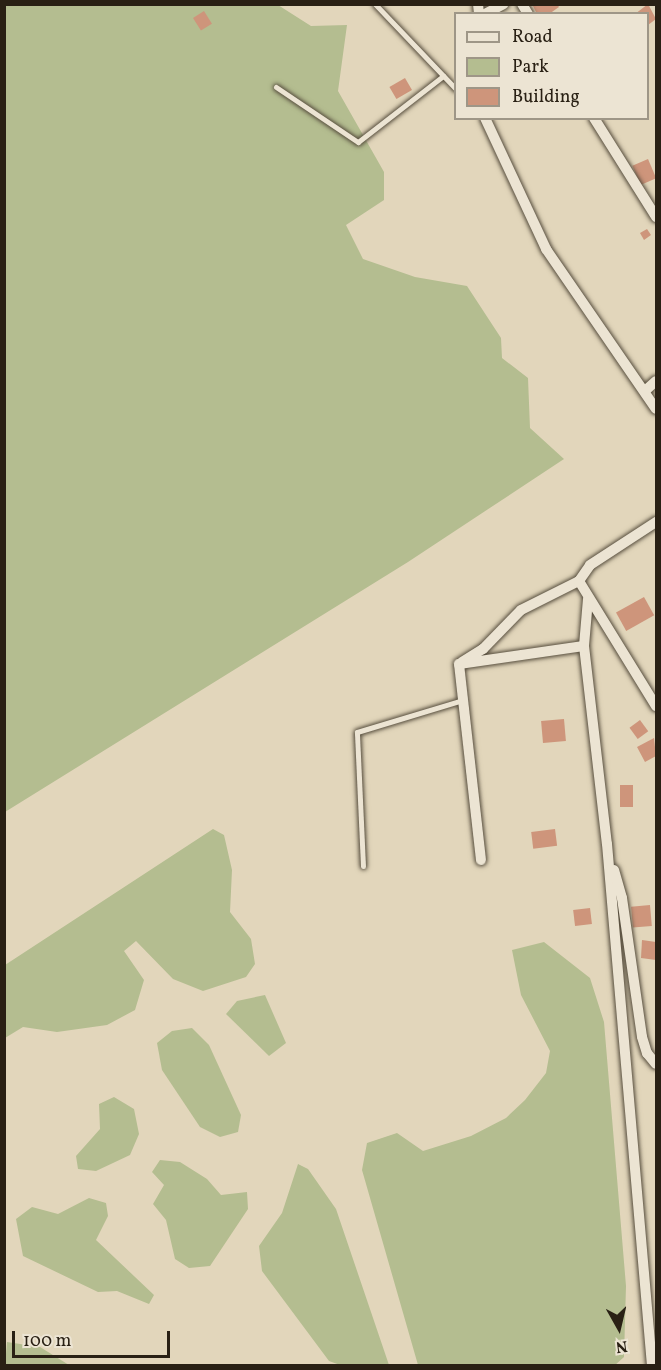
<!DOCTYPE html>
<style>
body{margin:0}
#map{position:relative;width:661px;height:1370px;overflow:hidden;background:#e2d6bb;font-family:Vollkorn,serif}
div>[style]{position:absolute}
.green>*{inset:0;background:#b4bd90}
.building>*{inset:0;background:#ce957b;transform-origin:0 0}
.roads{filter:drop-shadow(0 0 2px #574e3e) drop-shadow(0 0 2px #574e3e)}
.service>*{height:5px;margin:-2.5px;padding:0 2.5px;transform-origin:2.5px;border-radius:2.5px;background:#ece4d3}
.minor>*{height:10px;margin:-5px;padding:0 5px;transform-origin:5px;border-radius:5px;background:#ece4d3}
span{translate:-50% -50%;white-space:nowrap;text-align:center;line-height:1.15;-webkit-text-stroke:4.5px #ece4d3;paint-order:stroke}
.frame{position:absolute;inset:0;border:6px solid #292014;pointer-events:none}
.legend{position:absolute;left:454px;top:12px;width:195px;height:108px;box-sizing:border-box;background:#ece4d3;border:2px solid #9e9687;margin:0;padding:8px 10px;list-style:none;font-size:18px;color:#292014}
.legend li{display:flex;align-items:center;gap:12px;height:30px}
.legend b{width:30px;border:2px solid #9e9687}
.north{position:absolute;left:589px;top:1298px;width:60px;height:60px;-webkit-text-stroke:4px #ece4d3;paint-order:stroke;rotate:172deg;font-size:16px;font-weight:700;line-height:24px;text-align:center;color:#292014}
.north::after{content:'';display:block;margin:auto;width:21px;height:27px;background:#292014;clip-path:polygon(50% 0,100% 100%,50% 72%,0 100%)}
.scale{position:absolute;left:12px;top:1331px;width:158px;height:27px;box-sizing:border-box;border:3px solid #292014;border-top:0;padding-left:8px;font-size:18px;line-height:21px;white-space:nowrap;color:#292014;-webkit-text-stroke:4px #ece4d3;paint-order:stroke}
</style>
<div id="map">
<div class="green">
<div style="clip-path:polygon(5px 5px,278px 5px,311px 26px,347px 25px,338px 91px,384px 172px,384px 200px,346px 225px,363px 259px,415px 277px,467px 286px,501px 338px,502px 358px,528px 378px,530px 428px,564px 459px,408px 562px,5px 812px)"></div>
<div style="clip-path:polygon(213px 829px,224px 835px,232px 870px,230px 912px,251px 939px,255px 964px,246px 977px,203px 991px,173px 979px,136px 941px,124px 951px,144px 980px,135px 1010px,107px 1025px,57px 1032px,23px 1027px,5px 1038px,5px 965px)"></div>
<div style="clip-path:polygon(544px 942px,590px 978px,604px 1022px,626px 1286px,624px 1357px,614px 1366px,418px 1365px,362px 1170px,367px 1143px,397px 1133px,423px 1151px,471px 1136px,506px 1118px,525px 1100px,546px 1073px,550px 1051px,521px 995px,512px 950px)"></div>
<div style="clip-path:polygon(265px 995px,286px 1043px,269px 1056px,226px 1014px,237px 1001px)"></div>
<div style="clip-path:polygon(192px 1028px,209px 1045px,241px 1115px,238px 1132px,220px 1137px,200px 1127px,162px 1070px,157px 1043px,172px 1031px)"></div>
<div style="clip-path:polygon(114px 1097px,134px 1109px,139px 1134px,130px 1155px,96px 1171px,78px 1169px,76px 1156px,100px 1129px,99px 1104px)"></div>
<div style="clip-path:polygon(160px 1160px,180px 1162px,207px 1179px,221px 1195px,247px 1192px,248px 1209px,210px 1266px,189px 1268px,175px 1259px,166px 1220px,153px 1204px,164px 1185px,152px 1172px)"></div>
<div style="clip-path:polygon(298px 1164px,308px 1169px,336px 1209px,389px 1365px,340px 1365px,329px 1361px,262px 1271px,259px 1246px,282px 1213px)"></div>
<div style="clip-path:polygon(89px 1198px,106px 1203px,108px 1216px,96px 1240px,154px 1295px,149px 1304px,117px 1291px,98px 1292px,23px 1256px,16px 1219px,32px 1207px,58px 1214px)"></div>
<div style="clip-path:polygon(7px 1342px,40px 1347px,69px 1365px,5px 1365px)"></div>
</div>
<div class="building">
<div style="clip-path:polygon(532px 4px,557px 4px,559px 7px,549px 14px,537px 14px)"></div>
<div style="clip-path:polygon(648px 4px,656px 19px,648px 25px,648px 14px,635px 14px)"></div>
<div style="left:204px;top:11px;width:15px;height:13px;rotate:58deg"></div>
<div style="left:405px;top:78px;width:14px;height:18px;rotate:60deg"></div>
<div style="left:648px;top:159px;width:21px;height:17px;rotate:67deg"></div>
<div style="clip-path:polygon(647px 229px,651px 235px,644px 240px,640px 233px)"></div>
<div style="left:644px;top:597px;width:21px;height:32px;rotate:61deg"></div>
<div style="left:564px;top:719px;width:22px;height:23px;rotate:85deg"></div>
<div style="left:640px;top:720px;width:14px;height:13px;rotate:54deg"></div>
<div style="clip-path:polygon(654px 738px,656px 756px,645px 762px,637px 747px)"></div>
<div style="left:620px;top:785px;width:13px;height:22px"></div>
<div style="left:555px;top:829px;width:17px;height:24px;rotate:83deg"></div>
<div style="left:650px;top:905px;width:21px;height:19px;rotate:85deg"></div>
<div style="left:590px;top:908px;width:16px;height:17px;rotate:83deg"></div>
<div style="clip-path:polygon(642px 940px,656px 942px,656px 960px,641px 958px)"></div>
</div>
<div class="roads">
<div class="service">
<div style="left:375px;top:4px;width:117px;rotate:46.4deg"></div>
<div style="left:276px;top:87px;width:99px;rotate:33.9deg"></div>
<div style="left:358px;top:142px;width:108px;rotate:-37.8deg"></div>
<div style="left:363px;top:866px;width:134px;rotate:-92.6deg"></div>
<div style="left:357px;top:732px;width:111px;rotate:-16.8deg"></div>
</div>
<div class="minor">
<div style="left:478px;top:4px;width:10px;rotate:84deg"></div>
<div style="left:522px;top:4px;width:12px;rotate:59deg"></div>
<div style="left:485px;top:14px;width:21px;rotate:-28deg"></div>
<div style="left:485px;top:118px;width:145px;rotate:65deg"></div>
<div style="left:546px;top:249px;width:194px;rotate:55.5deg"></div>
<div style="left:594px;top:118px;width:117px;rotate:57.9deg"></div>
<div style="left:646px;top:390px;width:13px;rotate:-42deg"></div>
<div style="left:579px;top:581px;width:147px;rotate:58.4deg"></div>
<div style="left:588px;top:599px;width:47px;rotate:94.9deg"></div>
<div style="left:584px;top:646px;width:199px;rotate:83.4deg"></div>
<div style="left:607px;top:844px;width:524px;rotate:85.07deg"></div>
<div style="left:462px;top:662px;width:25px;rotate:-32deg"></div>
<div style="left:483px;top:649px;width:54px;rotate:-45.7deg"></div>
<div style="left:521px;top:610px;width:65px;rotate:-26.6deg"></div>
<div style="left:579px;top:581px;width:19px;rotate:-55deg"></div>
<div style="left:590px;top:565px;width:79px;rotate:-33.1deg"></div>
<div style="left:481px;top:860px;width:197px;rotate:-96.4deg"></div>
<div style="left:459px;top:664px;width:126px;rotate:-8.2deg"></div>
<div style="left:614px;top:870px;width:29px;rotate:74deg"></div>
<div style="left:622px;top:898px;width:140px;rotate:81.8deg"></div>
<div style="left:642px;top:1037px;width:17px;rotate:73deg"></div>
<div style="left:647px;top:1053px;width:14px;rotate:51deg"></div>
</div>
</div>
<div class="frame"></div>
<ul class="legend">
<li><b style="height:8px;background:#ece4d3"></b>Road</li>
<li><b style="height:16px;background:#b4bd90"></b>Park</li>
<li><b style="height:16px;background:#ce957b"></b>Building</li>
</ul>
<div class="north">N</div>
<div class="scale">100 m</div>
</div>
